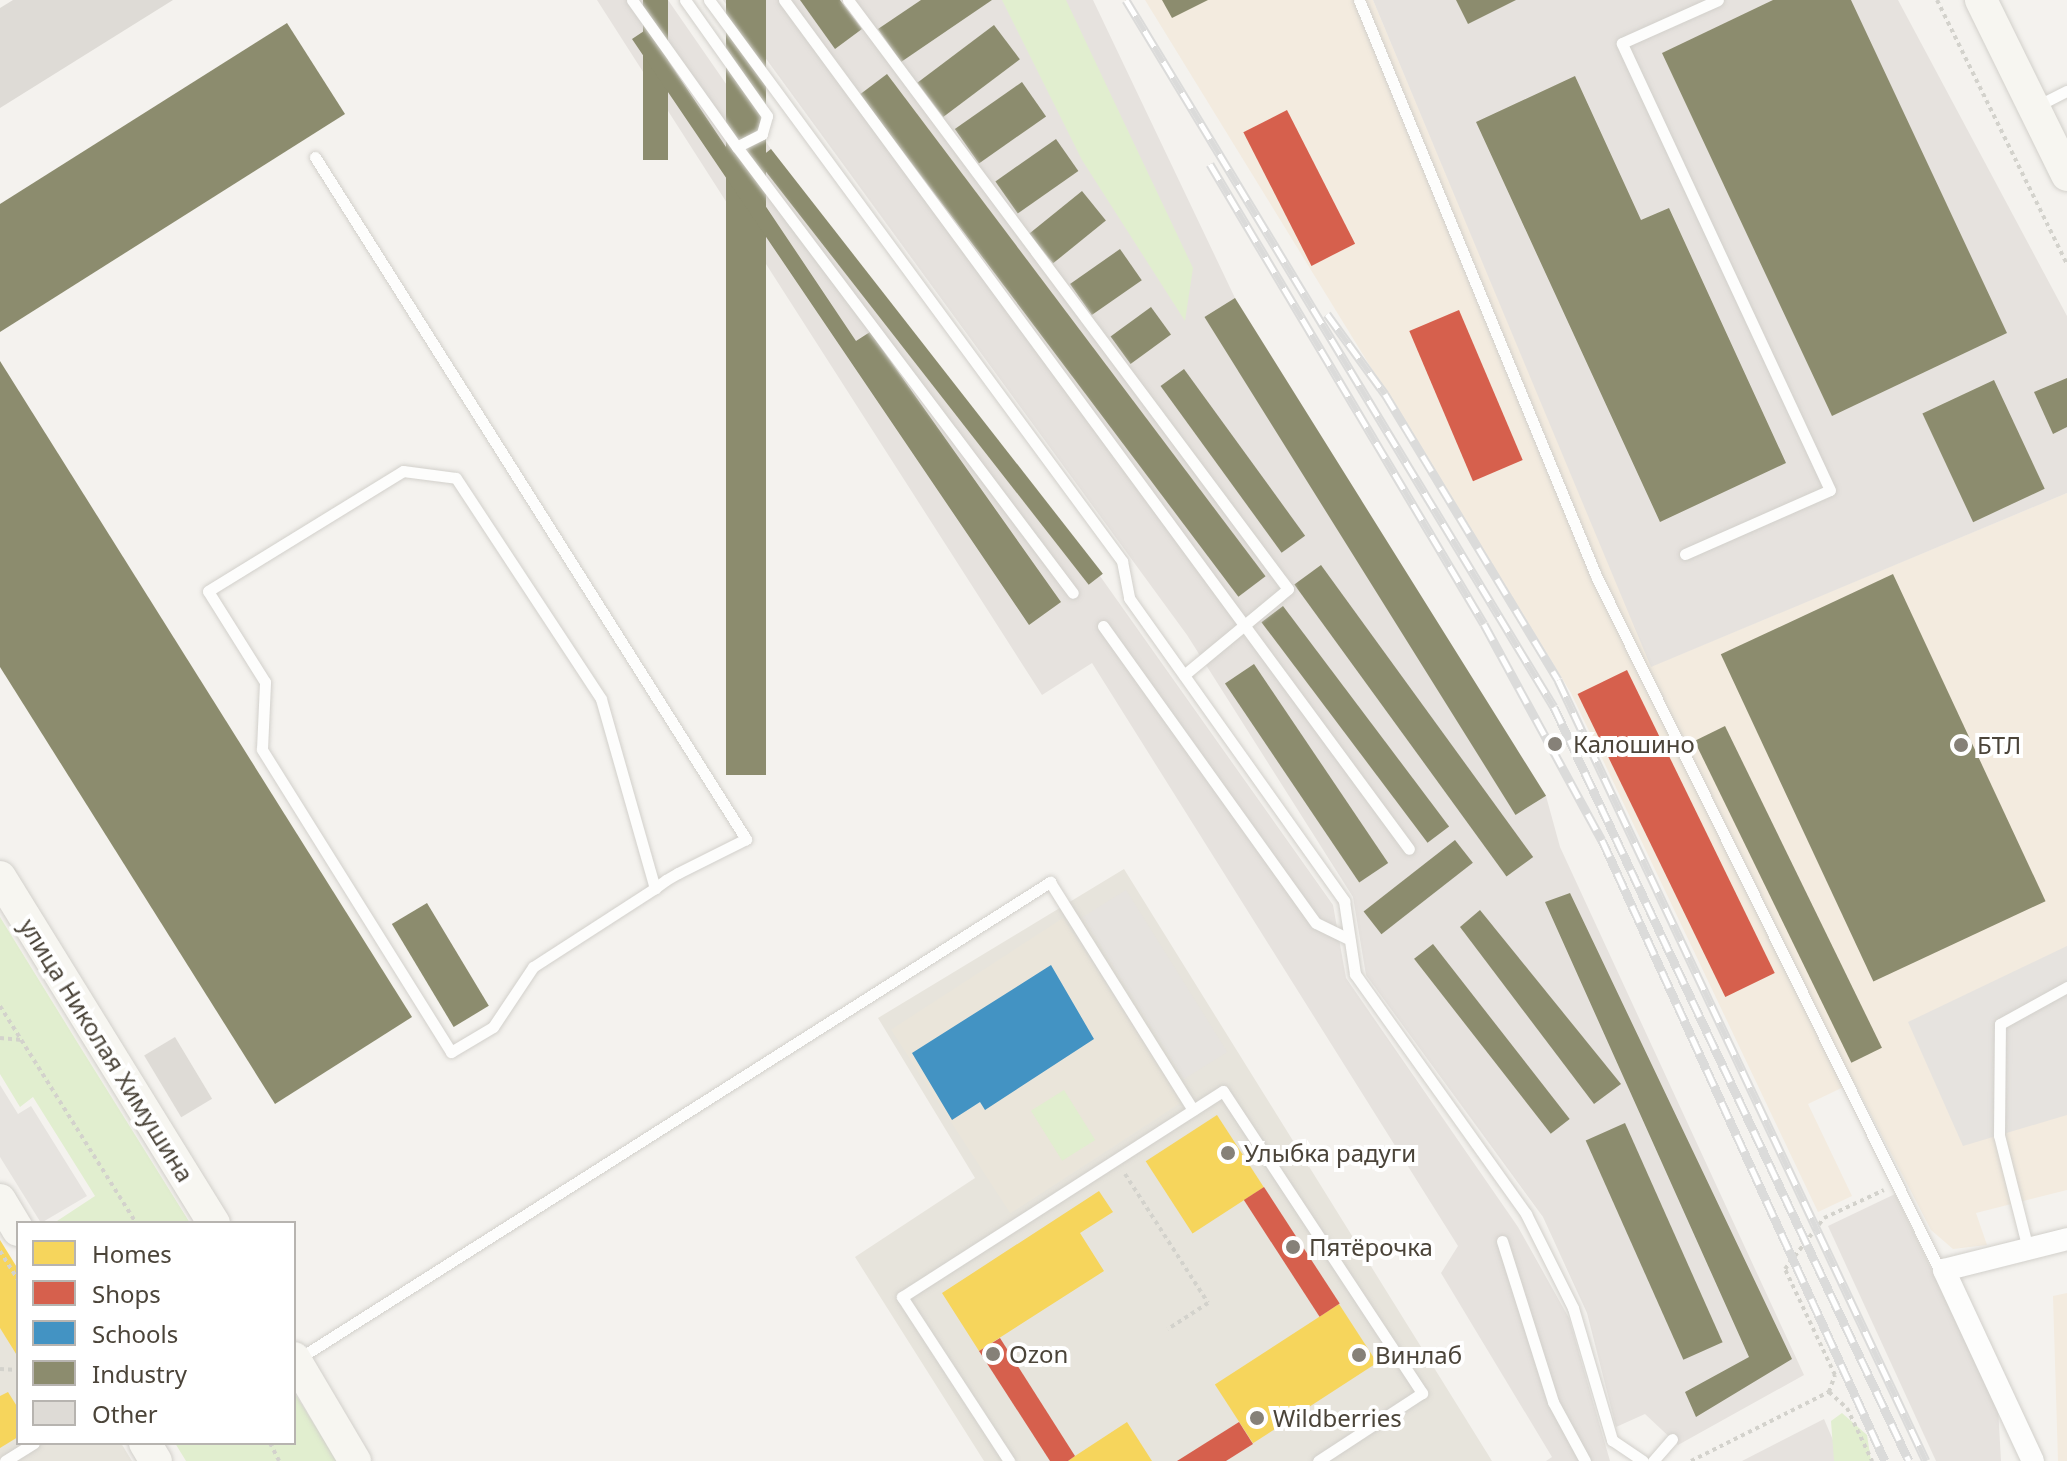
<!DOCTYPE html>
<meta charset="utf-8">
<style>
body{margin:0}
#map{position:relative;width:2067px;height:1461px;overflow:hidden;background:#f4f2ee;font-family:"Noto Sans",sans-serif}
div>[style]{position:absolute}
.residential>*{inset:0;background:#e7e4dc}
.commercial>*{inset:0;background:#f3ebdf}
.industrial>*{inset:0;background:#e6e2de}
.education>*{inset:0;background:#eae5da;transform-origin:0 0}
.green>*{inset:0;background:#e1eecf;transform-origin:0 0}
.parking>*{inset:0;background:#e6e3df;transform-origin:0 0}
.homes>*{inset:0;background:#f6d55c;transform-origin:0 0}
.shops>*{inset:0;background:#d6604d;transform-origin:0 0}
.schools>*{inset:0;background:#4393c3}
.industry>*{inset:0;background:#8c8c6e;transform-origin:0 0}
.building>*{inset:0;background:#dedbd6;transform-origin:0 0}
.path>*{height:4px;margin-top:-2px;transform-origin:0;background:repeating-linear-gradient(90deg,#d3d2cc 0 4px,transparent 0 8px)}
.roads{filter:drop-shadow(0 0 2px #d2d0cb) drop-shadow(0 0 2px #d2d0cb)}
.lane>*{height:11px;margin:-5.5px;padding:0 5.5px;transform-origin:5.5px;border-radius:5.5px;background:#fdfdfc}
.street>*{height:22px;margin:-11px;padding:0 11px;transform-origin:11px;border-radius:11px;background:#fdfdfc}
.secondary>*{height:32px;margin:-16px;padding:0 16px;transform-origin:16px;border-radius:16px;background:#f7f6f1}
.rail>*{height:9px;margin-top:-4.5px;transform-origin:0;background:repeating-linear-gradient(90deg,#fff 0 18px,#dbdbda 0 36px);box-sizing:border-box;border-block:2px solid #dbdbda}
.dots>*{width:22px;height:22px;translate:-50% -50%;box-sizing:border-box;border:4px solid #fff;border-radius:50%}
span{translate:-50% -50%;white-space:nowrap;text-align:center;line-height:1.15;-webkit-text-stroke:8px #fff;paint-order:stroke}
.poi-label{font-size:24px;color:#4b4439}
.left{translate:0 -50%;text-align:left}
.street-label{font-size:24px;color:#4b4439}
.legend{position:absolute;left:16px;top:1221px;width:280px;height:224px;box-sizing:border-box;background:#fff;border:2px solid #b7b4b0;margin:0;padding:10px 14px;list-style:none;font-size:24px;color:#4b4439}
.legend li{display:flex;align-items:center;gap:16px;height:40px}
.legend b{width:40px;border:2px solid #b7b4b0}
</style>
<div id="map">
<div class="residential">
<div style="clip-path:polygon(1124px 869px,1492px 1461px,984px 1461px,855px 1257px,975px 1178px,878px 1018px)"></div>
<div style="clip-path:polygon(0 1246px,18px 1275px,18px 1443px,121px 1443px,132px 1461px,0 1461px)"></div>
</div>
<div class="commercial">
<div style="clip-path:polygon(1145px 0,1373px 0,1652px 666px,2067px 493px,2067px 1190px,1976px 1213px,1987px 1245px,1953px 1249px,1931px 1230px,1854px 1082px,1808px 1104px,1852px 1196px,1818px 1212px,1571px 693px)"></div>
<div style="clip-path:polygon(2067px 1293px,2067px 1461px,2058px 1461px,2053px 1296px)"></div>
</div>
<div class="industrial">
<div style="clip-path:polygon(597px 0,668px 0,771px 149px,1100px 576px,1333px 905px,1346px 978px,1518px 1227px,1569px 1318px,1610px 1461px,1546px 1461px,1552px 1457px,1441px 1273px,1458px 1246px,1092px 663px,1042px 695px)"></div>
<div style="clip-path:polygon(723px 0,1093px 0,1235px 298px,1546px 796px,1560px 847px,1804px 1375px,1678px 1445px,1645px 1414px,1616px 1427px,1587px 1313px,1543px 1217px,1366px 975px,1353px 897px,1187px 635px)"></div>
<div style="clip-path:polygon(1373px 0,1898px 0,2067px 316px,2067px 493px,1651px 667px)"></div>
<div style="clip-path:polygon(1895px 1194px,1998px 1407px,2001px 1461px,1936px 1461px,1828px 1226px)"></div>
<div style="clip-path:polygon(1824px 1419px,1842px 1461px,1742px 1461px)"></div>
</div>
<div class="education">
<div style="left:1063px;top:918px;width:219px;height:205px;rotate:57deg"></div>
</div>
<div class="green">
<div style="clip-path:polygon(1002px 0,1066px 0,1193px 268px,1185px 321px,1082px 160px)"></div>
<div style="clip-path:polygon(0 917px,79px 1045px,190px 1223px,54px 1223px,95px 1196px,33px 1097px,20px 1107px,0 1074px)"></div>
<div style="left:1064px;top:1090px;width:59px;height:39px;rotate:58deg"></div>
<div style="clip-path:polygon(294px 1392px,337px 1461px,186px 1461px,175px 1443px,294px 1443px)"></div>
<div style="clip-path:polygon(1842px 1413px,1867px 1435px,1871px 1461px,1834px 1461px,1831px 1421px)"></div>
</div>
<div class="parking">
<div style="left:1126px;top:890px;width:191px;height:51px;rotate:58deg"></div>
<div style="clip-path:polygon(2067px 946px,2067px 1115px,1963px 1146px,1908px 1022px)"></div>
<div style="clip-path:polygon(0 1085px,18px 1114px,31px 1106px,87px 1196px,41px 1223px,0 1157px)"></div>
</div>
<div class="homes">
<div style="left:1217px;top:1115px;width:86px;height:85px;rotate:57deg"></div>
<div style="clip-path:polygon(1099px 1191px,1113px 1212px,1080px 1233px,1104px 1271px,979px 1351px,942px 1293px)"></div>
<div style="clip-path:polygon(0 1240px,18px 1269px,18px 1357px,0 1328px)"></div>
<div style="left:1339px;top:1304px;width:70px;height:148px;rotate:57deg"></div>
<div style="clip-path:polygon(8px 1392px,18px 1408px,18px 1437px,0 1448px,0 1396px)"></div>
<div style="clip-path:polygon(1127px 1422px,1152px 1461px,1068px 1461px,1075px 1456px)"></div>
</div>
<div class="shops">
<div style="left:1287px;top:110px;width:150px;height:49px;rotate:63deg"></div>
<div style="left:1459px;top:310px;width:163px;height:54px;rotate:67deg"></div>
<div style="left:1627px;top:670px;width:337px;height:55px;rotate:64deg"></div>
<div style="left:1264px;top:1187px;width:139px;height:24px;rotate:57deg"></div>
<div style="clip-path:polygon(1000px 1338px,1075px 1456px,1068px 1461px,1050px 1461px,979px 1351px)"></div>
<div style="clip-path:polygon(1239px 1422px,1253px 1444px,1226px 1461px,1177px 1461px)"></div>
</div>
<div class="schools">
<div style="clip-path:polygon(1051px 965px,1094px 1039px,985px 1110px,980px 1102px,952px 1120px,912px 1053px)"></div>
</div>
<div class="industry">
<div style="left:643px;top:0;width:25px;height:160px"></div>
<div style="left:726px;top:0;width:40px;height:775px"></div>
<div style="clip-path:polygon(800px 0,840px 0,862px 29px,835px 49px)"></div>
<div style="clip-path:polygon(921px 0,992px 0,901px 62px,878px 29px)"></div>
<div style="clip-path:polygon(1162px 0,1208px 0,1172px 18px)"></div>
<div style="clip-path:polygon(1456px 0,1516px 0,1468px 24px)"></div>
<div style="clip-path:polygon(1773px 0,1851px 0,2007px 333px,1832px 416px,1662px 53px)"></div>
<div style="clip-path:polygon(287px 23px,345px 114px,0 332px,0 204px)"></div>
<div style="left:994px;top:25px;width:43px;height:96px;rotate:53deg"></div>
<div style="clip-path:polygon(647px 29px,856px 341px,870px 332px,1061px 602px,1029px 625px,632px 39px)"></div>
<div style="left:887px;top:74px;width:629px;height:34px;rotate:53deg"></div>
<div style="clip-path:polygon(1575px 76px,1641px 220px,1669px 208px,1786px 463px,1660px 522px,1476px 122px)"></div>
<div style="left:1022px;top:82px;width:42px;height:82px;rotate:55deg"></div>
<div style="left:1056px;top:139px;width:39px;height:74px;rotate:55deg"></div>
<div style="left:771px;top:149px;width:539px;height:18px;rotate:52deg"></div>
<div style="left:1082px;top:191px;width:38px;height:68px;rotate:51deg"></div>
<div style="left:1120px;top:249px;width:38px;height:61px;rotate:55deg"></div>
<div style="left:1235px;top:298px;width:587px;height:36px;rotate:58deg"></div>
<div style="left:1151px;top:307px;width:34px;height:50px;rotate:54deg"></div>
<div style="clip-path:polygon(0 361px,412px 1017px,275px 1104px,0 667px)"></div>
<div style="left:1184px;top:369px;width:206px;height:29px;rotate:54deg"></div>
<div style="clip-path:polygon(2067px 378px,2067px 427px,2053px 434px,2034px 392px)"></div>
<div style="left:1994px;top:380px;width:120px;height:79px;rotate:65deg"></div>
<div style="left:1321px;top:565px;width:361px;height:33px;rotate:54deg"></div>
<div style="left:1893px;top:574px;width:361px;height:190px;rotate:65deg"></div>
<div style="left:1283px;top:606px;width:276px;height:27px;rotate:53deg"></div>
<div style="left:1254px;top:664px;width:240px;height:35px;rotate:56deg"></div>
<div style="left:1725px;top:726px;width:358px;height:34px;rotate:64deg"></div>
<div style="left:1455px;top:840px;width:29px;height:116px;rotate:52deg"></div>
<div style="clip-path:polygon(1570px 893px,1792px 1359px,1696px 1417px,1685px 1392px,1749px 1357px,1545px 902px)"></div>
<div style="left:427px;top:903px;width:120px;height:41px;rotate:59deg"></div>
<div style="clip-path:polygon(1480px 910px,1621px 1084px,1594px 1104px,1460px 927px)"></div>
<div style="left:1433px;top:944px;width:222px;height:24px;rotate:52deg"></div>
<div style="left:1625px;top:1123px;width:240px;height:43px;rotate:66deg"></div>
</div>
<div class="building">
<div style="clip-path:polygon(13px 0,173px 0,0 108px,0 8px)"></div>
<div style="left:175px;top:1037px;width:72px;height:36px;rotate:59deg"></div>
</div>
<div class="path">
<div style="left:1937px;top:0;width:294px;rotate:63.8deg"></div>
<div style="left:0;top:1006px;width:256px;rotate:57.9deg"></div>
<div style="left:0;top:1038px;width:22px;rotate:5deg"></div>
<div style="left:1125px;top:1174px;width:153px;rotate:57.2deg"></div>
<div style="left:1208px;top:1303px;width:48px;rotate:147deg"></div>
<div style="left:0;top:1251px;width:34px;rotate:58deg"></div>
<div style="left:0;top:1369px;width:18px;rotate:3deg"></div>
<div style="left:1829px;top:1392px;width:24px;rotate:42deg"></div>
<div style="left:1847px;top:1408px;width:59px;rotate:64.7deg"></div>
<div style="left:270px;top:1443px;width:20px;rotate:63deg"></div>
<div style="left:1691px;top:1461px;width:154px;rotate:-26.6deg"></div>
<div style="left:1829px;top:1392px;width:18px;rotate:-71deg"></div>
<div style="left:1835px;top:1375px;width:117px;rotate:-115.3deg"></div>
<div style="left:1785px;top:1269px;width:64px;rotate:-52.6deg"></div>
<div style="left:1824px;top:1218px;width:66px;rotate:-25deg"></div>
</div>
<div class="roads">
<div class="lane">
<div style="left:632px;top:0;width:181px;rotate:54.5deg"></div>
<div style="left:685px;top:0;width:142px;rotate:54.7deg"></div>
<div style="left:767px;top:116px;width:19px;rotate:106deg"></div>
<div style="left:762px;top:134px;width:28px;rotate:153deg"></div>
<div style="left:737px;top:147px;width:558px;rotate:53.01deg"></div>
<div style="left:709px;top:0;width:697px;rotate:53.64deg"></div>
<div style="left:1122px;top:561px;width:38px;rotate:79deg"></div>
<div style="left:1129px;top:598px;width:372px;rotate:54.6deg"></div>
<div style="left:1344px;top:901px;width:74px;rotate:81.4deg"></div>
<div style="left:1355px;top:974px;width:295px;rotate:54.5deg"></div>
<div style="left:1526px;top:1214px;width:105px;rotate:63.4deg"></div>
<div style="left:1573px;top:1308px;width:138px;rotate:73.5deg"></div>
<div style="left:1612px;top:1440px;width:37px;rotate:34deg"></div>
<div style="left:784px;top:0;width:1054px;rotate:53.64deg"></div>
<div style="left:848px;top:0;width:735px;rotate:53.24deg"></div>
<div style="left:1288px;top:589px;width:135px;rotate:140.4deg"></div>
<div style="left:1359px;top:0;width:625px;rotate:67.62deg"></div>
<div style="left:1597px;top:578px;width:773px;rotate:63.67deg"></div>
<div style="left:2035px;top:107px;width:36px;rotate:-27deg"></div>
<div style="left:315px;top:157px;width:807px;rotate:57.71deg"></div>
<div style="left:746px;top:839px;width:76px;rotate:153.4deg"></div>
<div style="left:678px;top:873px;width:14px;rotate:150deg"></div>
<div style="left:666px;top:880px;width:14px;rotate:144deg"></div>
<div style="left:655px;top:888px;width:145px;rotate:147.1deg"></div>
<div style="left:533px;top:967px;width:72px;rotate:123.7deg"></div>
<div style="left:493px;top:1027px;width:49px;rotate:149.2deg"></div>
<div style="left:451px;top:1052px;width:357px;rotate:-122deg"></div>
<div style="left:262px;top:749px;width:67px;rotate:-87.4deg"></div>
<div style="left:265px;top:682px;width:107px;rotate:-122.1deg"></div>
<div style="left:208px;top:591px;width:229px;rotate:-31.6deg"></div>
<div style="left:403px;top:471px;width:53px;rotate:7.5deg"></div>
<div style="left:456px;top:478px;width:264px;rotate:56.7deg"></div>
<div style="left:601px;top:699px;width:197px;rotate:74.1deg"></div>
<div style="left:1685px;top:554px;width:158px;rotate:-23.8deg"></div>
<div style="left:1830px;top:490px;width:493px;rotate:-115deg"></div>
<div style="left:1622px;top:43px;width:105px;rotate:-24.1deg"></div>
<div style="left:1103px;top:626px;width:365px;rotate:54.4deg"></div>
<div style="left:1316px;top:923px;width:37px;rotate:26deg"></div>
<div style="left:1502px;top:1241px;width:169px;rotate:72.4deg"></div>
<div style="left:1553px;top:1402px;width:67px;rotate:61.5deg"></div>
<div style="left:2028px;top:1249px;width:118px;rotate:-104.3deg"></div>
<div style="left:1999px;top:1135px;width:111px;rotate:-89.5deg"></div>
<div style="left:2000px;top:1024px;width:77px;rotate:-28.9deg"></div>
<div style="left:298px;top:1359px;width:891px;rotate:-32.39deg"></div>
<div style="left:1050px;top:882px;width:269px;rotate:57.9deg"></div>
<div style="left:5px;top:1461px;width:34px;rotate:-32deg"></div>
<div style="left:1009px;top:1461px;width:196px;rotate:-123.1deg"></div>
<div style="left:902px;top:1297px;width:381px;rotate:-32.7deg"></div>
<div style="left:1223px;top:1091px;width:362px;rotate:56.6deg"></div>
<div style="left:1422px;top:1393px;width:124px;rotate:146.8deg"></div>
<div style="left:1653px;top:1461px;width:29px;rotate:-49deg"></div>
</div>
<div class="street">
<div style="left:2033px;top:1461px;width:211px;rotate:-115deg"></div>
<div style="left:1944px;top:1270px;width:127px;rotate:-14.1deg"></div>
</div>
<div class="secondary">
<div style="left:1981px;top:0;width:195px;rotate:63.8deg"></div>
<div style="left:0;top:877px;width:407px;rotate:58.3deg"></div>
<div style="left:0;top:1200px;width:35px;rotate:59deg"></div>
<div style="left:294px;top:1358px;width:120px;rotate:59.4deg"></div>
<div style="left:145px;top:1443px;width:21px;rotate:59deg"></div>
</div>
</div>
<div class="rail">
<div style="left:1126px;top:0;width:826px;rotate:58.81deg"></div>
<div style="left:1554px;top:707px;width:833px;rotate:64.79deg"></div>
<div style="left:1210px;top:164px;width:535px;rotate:59.22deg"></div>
<div style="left:1484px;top:624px;width:246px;rotate:61.4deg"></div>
<div style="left:1602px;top:840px;width:682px;rotate:65.5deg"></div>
<div style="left:1327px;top:314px;width:99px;rotate:54.1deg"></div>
<div style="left:1385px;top:394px;width:334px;rotate:58.8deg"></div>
<div style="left:1558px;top:680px;width:863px;rotate:64.77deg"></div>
</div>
<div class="dots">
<div style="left:1555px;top:744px;background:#868178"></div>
<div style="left:1961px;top:745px;background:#868178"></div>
<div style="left:1228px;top:1153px;background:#868178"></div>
<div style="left:1293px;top:1247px;background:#868178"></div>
<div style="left:993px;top:1354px;background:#868178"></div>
<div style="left:1359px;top:1355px;background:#868178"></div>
<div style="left:1257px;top:1418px;background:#868178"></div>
</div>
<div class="poi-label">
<span class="left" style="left:1573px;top:744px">Калошино</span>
<span class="left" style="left:1977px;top:745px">БТЛ</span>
<span class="left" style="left:1244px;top:1153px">Улыбка радуги</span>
<span class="left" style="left:1309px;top:1247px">Пятёрочка</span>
<span class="left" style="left:1009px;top:1354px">Ozon</span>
<span class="left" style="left:1375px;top:1355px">Винлаб</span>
<span class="left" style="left:1273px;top:1418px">Wildberries</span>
</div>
<div class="street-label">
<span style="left:107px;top:1050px;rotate:58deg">улица Николая Химушина</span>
</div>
<ul class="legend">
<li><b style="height:22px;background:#f6d55c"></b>Homes</li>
<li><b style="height:22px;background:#d6604d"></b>Shops</li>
<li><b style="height:22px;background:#4393c3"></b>Schools</li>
<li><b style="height:22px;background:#8c8c6e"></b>Industry</li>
<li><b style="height:22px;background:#dedbd6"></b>Other</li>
</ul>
</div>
